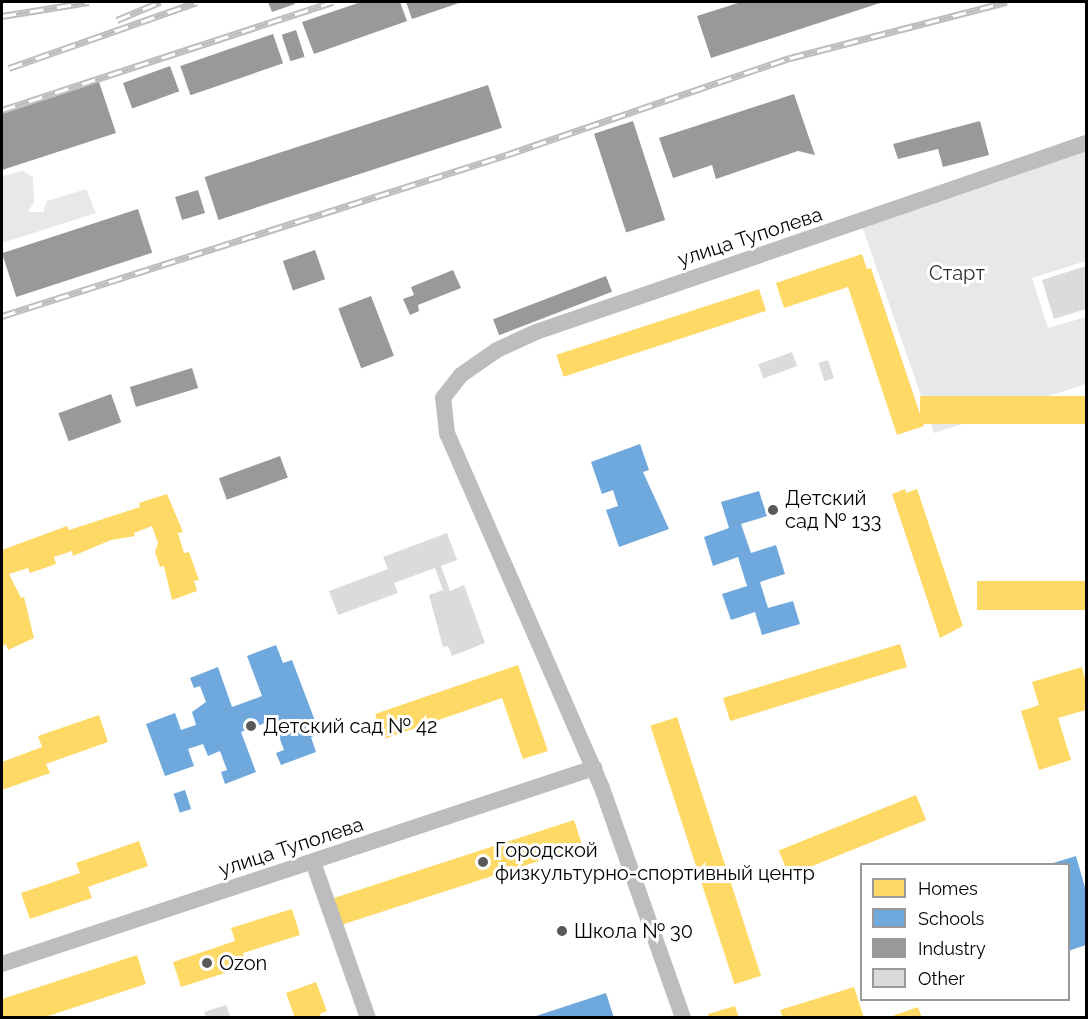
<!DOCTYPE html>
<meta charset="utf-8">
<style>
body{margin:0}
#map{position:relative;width:1088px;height:1019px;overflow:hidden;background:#fff;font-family:Raleway,sans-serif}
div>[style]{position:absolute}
.green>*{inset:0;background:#e8e8e8}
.homes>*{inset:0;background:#ffd966;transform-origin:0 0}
.schools>*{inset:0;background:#6fa8dc;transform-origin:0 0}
.industry>*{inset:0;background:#999;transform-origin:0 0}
.building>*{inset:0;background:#dbdbdb;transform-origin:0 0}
.minor>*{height:16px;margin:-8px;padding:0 8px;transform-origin:8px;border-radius:8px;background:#bdbdbd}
.rail>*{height:7px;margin-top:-3.5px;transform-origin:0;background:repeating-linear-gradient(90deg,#fff 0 14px,#bdbdbd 0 28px);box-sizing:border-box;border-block:2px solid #bdbdbd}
.dots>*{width:16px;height:16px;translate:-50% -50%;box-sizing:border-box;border:3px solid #fff;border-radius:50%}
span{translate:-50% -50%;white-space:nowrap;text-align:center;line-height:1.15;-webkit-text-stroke:6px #fff;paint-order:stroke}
.street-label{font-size:20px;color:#000}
.park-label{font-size:20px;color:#2c2c2c}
.poi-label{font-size:20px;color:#000}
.left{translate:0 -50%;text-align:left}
.frame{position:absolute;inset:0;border:3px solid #000;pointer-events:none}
.legend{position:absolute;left:860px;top:863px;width:210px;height:138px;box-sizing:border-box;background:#fff;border:2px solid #999;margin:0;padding:8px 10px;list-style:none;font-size:18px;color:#000}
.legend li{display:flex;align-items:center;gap:12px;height:30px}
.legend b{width:30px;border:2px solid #999}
</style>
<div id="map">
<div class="green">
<div style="clip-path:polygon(1086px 151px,1086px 261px,1032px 278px,1048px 328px,1086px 317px,1086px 384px,934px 433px,862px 226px)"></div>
<div style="clip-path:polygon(22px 171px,33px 177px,34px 202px,28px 212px,43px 212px,47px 201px,86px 189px,96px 213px,2px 243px,2px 176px)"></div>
</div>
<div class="homes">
<div style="clip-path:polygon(862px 254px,867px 269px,871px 268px,924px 426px,897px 435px,848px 287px,784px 308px,776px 283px)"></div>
<div style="left:759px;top:289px;width:23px;height:213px;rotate:72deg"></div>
<div style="left:1086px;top:396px;width:28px;height:166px;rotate:90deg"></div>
<div style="clip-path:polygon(905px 489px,906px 493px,917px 489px,963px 626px,940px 638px,892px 494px)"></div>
<div style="clip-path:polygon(167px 494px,183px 532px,178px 533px,184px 553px,189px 552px,199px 580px,194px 581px,197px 591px,172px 600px,164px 566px,160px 567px,155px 552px,158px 543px,152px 526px,134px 533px,135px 536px,111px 540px,73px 556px,72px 551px,54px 557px,56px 564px,30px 573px,28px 568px,9px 574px,21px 598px,24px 597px,34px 638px,8px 650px,6px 644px,2px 646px,2px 550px,67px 526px,69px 530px,140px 507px,139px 503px)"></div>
<div style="left:1086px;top:581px;width:29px;height:109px;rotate:90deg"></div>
<div style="left:900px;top:644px;width:24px;height:185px;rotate:73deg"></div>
<div style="clip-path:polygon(518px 665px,548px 751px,523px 759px,502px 698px,384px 739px,375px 714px)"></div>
<div style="clip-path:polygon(1082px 667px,1086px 683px,1086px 710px,1058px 718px,1071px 760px,1039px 770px,1021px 711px,1039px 705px,1032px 682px)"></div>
<div style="clip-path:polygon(99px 715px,108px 742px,46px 764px,50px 773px,2px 790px,2px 762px,42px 747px,38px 736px)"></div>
<div style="left:677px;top:717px;width:272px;height:28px;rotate:72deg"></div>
<div style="left:916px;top:795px;width:27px;height:148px;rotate:68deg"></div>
<div style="left:574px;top:820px;width:28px;height:254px;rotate:72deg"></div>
<div style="clip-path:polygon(139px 841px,148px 866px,88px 887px,92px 898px,30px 919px,21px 893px,80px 873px,76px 863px)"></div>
<div style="clip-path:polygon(292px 909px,300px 935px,243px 953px,247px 966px,181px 987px,173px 962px,235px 941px,231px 928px)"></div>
<div style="clip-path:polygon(137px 955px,146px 984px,42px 1018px,2px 1018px,2px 999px)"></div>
<div style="clip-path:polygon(316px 982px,327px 1011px,320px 1014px,321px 1018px,295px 1018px,286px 993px)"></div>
<div style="clip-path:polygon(854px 987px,864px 1018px,783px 1018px,780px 1010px)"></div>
<div style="clip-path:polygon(735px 1006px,739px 1018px,709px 1018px,708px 1014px)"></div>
<div style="clip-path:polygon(918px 1007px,922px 1018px,889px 1018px,889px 1017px)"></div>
</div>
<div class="schools">
<div style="clip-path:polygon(640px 444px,649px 470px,643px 472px,669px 529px,619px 547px,606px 510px,618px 506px,613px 490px,602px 494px,591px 462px)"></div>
<div style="clip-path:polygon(759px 491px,767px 516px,741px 524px,751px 553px,776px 545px,785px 574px,760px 582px,768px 608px,793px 601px,800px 624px,762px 635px,755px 612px,731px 620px,722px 594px,747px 586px,738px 557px,713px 566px,704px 537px,729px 528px,721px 502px)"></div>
<div style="clip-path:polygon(276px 645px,283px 663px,292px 660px,320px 734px,311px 737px,316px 752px,281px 765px,276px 753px,284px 750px,273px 720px,241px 732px,256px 772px,225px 784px,221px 772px,227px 770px,220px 751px,208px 756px,203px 744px,188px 749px,194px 766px,165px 776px,146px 724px,175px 713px,181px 730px,196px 725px,192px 712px,206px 702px,200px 686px,194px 688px,190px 678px,218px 667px,232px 707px,262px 696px,247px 656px)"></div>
<div style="left:185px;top:790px;width:20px;height:12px;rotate:72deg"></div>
<div style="clip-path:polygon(1076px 856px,1086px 891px,1086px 945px,1068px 951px,1068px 864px,1050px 864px)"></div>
<div style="clip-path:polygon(606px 993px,614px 1018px,534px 1018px,533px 1017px)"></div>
</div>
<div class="industry">
<div style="clip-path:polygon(268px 2px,294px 2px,295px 4px,272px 12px)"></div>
<div style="clip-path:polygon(361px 2px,400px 2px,407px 21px,314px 54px,302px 22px)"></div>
<div style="clip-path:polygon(406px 2px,462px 2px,412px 19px)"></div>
<div style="clip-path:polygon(741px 2px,883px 2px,711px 58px,697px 16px)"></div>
<div style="left:296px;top:30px;width:28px;height:15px;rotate:72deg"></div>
<div style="left:273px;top:34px;width:31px;height:98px;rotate:71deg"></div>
<div style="left:170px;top:66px;width:27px;height:50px;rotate:70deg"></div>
<div style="clip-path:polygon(99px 82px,116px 133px,2px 170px,2px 114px)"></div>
<div style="left:488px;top:85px;width:45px;height:298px;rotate:72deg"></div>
<div style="clip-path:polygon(794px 94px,815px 155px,798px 151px,716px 179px,712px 165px,673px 178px,659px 138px)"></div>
<div style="left:633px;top:121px;width:104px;height:41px;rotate:72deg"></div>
<div style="clip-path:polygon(980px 121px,989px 155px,943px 167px,938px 149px,898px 159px,893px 144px)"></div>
<div style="left:198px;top:190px;width:24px;height:24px;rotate:73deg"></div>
<div style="left:138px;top:209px;width:46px;height:143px;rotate:72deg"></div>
<div style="left:315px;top:250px;width:31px;height:34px;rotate:71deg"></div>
<div style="clip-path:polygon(453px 270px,461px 288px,418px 305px,419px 311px,410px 315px,403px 299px,414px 295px,411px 287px)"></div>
<div style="left:606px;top:276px;width:17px;height:121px;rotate:69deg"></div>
<div style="left:371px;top:296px;width:64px;height:35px;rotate:69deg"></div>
<div style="left:192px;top:368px;width:21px;height:65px;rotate:73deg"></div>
<div style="left:111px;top:394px;width:30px;height:56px;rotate:70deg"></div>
<div style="left:280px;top:456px;width:23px;height:65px;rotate:70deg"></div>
</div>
<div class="building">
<div style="clip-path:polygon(1086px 266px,1086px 309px,1054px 319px,1042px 280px)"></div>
<div style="left:792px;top:352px;width:15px;height:36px;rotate:70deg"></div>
<div style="left:828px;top:360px;width:19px;height:10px;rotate:72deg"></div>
<div style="clip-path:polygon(447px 533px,457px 560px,441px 566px,450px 591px,464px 585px,485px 643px,452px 656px,448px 646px,443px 647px,429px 595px,443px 590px,435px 568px,394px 583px,398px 593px,338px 615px,329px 591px,388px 569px,383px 557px)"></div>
<div style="clip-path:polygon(226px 1005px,231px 1018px,206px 1018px,204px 1012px)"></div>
</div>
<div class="minor">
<div style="left:313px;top:862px;width:165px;rotate:70.6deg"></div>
<div style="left:2px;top:964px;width:624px;rotate:-18.32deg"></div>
<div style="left:683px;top:1018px;width:244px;rotate:-109.4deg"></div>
<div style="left:602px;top:788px;width:386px;rotate:-113.6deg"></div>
<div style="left:447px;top:434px;width:36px;rotate:-96deg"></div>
<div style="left:443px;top:398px;width:29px;rotate:-52deg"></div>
<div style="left:461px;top:375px;width:44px;rotate:-34.8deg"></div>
<div style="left:497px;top:350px;width:43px;rotate:-24.8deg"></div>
<div style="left:536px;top:332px;width:582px;rotate:-18.96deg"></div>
</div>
<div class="rail">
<div style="left:2px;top:16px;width:88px;rotate:-9.1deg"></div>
<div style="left:117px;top:20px;width:47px;rotate:-22.7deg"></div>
<div style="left:9px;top:68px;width:199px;rotate:-19.3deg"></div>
<div style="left:2px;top:110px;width:348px;rotate:-18.1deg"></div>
<div style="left:2px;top:316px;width:529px;rotate:-17.72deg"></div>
<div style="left:506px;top:155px;width:300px;rotate:-18.9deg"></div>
<div style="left:790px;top:58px;width:224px;rotate:-14.5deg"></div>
</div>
<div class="dots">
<div style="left:773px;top:510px;background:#595959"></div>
<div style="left:251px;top:726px;background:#595959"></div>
<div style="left:483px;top:862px;background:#595959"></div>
<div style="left:562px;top:931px;background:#595959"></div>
<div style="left:207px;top:963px;background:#595959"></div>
</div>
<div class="street-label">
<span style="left:750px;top:237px;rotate:-18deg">улица Туполева</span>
<span style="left:291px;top:847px;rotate:-18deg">улица Туполева</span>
</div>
<div class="park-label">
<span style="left:957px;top:273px">Старт</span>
</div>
<div class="poi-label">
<span class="left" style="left:785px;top:510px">Детский<br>сад № 133</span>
<span class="left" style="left:263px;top:726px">Детский сад № 42</span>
<span class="left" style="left:495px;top:862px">Городской<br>физкультурно-спортивный центр</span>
<span class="left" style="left:574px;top:931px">Школа № 30</span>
<span class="left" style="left:219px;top:963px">Ozon</span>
</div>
<div class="frame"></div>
<ul class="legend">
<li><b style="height:16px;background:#ffd966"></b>Homes</li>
<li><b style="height:16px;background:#6fa8dc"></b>Schools</li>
<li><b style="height:16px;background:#999"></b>Industry</li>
<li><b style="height:16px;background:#dbdbdb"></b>Other</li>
</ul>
</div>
